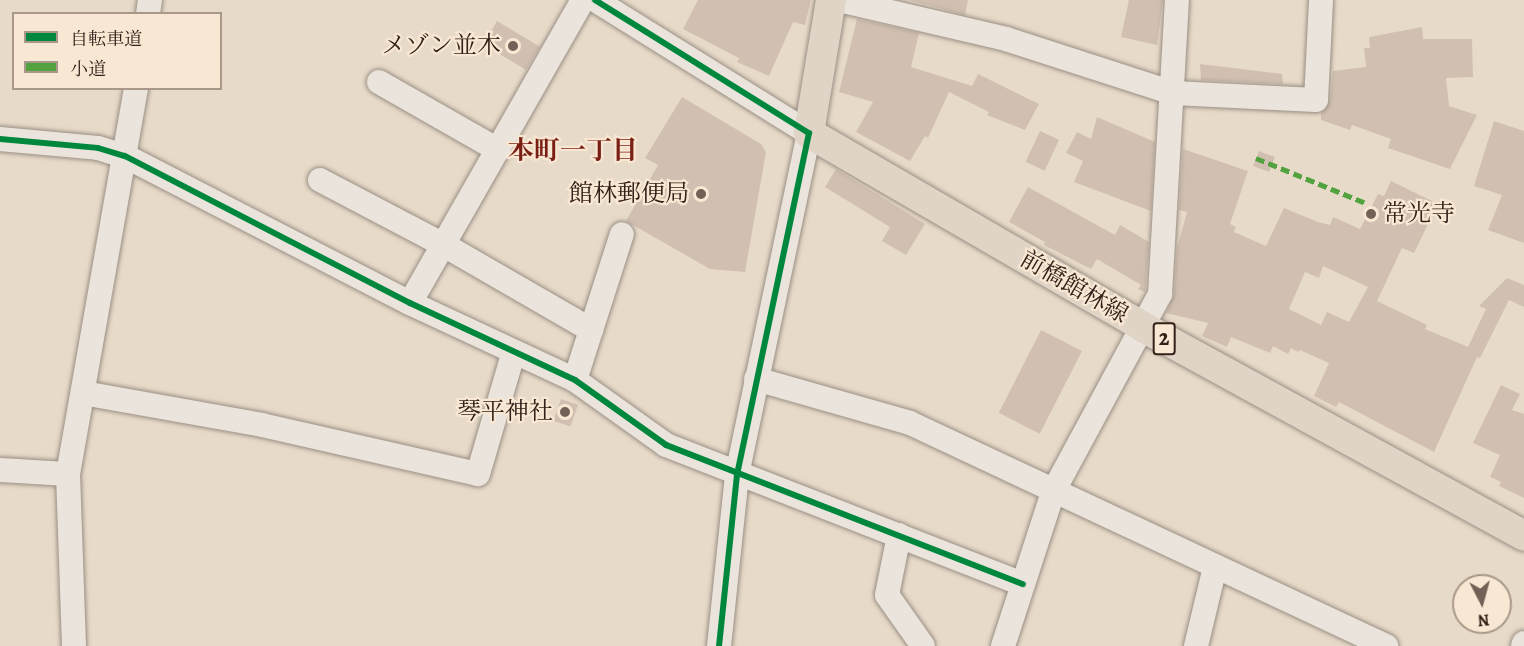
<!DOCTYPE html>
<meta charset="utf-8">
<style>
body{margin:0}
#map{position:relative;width:1524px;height:646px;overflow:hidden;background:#e8dac8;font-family:Alegreya,"Noto Serif JP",serif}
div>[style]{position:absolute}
.building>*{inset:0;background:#d1c0b1;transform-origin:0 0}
.roads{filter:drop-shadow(0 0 2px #998f84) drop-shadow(0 0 2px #998f84)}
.minor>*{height:24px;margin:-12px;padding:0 12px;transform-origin:12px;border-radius:12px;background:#ebe4dc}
.major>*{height:30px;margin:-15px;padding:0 15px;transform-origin:15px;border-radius:15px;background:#dfd4c6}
.quiet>*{height:4.5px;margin-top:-2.25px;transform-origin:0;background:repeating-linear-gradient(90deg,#52a240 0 9px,transparent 0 13.5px)}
.cycleway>*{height:6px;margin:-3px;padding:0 3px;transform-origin:3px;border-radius:3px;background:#00873e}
.dots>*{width:16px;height:16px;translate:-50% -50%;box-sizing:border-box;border:3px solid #f8e8d3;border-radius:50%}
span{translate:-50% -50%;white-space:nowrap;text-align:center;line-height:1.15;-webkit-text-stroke:4.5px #f8e8d3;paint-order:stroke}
.shield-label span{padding:2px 4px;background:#f8e8d3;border:2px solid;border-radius:4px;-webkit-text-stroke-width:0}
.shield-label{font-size:22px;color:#332019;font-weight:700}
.poi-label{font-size:24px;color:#332019}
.right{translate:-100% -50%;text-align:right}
.left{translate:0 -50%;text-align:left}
.street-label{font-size:24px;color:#332019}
.neighbourhood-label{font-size:26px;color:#7a1f14;font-weight:700}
.legend{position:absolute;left:12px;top:12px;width:210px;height:78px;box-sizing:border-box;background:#f8e8d3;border:2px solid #a99889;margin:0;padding:8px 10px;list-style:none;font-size:18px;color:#332019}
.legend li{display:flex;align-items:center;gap:12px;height:30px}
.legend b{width:30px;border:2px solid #a99889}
.north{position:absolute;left:1452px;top:574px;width:60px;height:60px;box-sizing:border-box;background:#f8e8d3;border:2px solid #a99889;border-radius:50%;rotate:174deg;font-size:16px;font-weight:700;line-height:24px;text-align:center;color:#332019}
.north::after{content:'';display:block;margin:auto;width:21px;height:27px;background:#726156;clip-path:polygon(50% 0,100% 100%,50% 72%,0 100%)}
</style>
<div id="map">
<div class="building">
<div style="clip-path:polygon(698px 0,811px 0,805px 25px,793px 22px,769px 76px,737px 62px,739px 58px,683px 29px)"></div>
<div style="clip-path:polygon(909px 0,968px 0,965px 15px)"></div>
<div style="clip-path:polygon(1129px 0,1163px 0,1157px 45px,1121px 37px)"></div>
<div style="clip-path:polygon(857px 19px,919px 33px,911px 67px,972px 86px,978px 74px,1039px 104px,1025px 130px,987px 115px,989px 112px,949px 92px,928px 138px,925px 136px,910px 161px,856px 132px,873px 102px,839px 92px)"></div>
<div style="left:497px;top:21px;width:50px;height:27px;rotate:31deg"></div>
<div style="clip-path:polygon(1422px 27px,1423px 39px,1472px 39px,1473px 77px,1446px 78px,1449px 106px,1477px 115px,1450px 169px,1388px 148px,1391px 139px,1352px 125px,1350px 130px,1321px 120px,1321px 113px,1330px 101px,1333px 71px,1366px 67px,1364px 48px,1370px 48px,1369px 37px)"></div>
<div style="clip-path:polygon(1200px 64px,1282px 74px,1283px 84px,1201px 80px)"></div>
<div style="clip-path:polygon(682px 97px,761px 144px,766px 152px,745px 272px,710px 269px,626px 221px,658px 165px,645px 158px)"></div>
<div style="clip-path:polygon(1097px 117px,1155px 142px,1151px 211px,1074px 182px,1083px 161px,1066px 153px,1077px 132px,1091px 139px)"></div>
<div style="clip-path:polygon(1494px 121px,1524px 131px,1524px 243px,1488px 230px,1502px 195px,1474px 186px)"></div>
<div style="left:1040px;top:131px;width:21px;height:34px;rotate:25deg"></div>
<div style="clip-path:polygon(evenodd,1183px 149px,1248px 171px,1230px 224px,1236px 227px,1234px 232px,1266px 246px,1284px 208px,1318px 222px,1330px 225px,1333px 217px,1360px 229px,1378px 194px,1384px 196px,1391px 181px,1434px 202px,1429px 213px,1432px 216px,1414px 253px,1402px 248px,1377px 301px,1427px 325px,1425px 329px,1468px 347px,1486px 309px,1479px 306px,1507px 278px,1524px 285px,1524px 307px,1509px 300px,1480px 358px,1477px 357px,1434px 452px,1339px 402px,1336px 407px,1314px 396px,1329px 363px,1300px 350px,1298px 352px,1291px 348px,1288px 354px,1273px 346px,1270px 353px,1231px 337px,1227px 347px,1202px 336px,1208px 323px,1166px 313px,1174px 295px,1177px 248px,1187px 212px,1179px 210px,1183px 149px,1323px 266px,1368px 287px,1349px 322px,1327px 312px,1321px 325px,1289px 309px,1305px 272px,1319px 278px,1323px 266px)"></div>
<div style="left:1259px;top:151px;width:17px;height:16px;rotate:21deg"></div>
<div style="clip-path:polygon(836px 169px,925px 224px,906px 255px,882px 241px,890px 227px,825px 187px)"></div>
<div style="clip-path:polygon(1028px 187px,1115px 235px,1120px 225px,1149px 242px,1145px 292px,1138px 289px,1141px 285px,1097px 259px,1091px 269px,1044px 245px,1045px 242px,1009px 222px)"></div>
<div style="left:1041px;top:330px;width:46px;height:93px;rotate:27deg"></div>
<div style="clip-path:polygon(1501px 385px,1520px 394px,1512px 410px,1524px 414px,1524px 498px,1499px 486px,1501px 482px,1490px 477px,1500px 455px,1473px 443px)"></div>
<div style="left:561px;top:399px;width:18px;height:23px;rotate:19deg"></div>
</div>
<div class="roads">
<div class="minor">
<div style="left:595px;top:0;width:252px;rotate:31.9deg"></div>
<div style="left:809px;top:133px;width:349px;rotate:101.9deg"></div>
<div style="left:737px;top:475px;width:172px;rotate:96deg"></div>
<div style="left:839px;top:0;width:171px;rotate:13.1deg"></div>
<div style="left:1006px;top:39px;width:176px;rotate:17.9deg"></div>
<div style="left:1173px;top:93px;width:143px;rotate:2.8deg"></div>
<div style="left:1316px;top:100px;width:100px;rotate:-87.1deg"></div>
<div style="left:148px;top:14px;width:14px;rotate:-82deg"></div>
<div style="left:379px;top:82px;width:137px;rotate:29.7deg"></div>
<div style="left:0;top:139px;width:98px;rotate:5.2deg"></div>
<div style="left:98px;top:148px;width:28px;rotate:17deg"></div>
<div style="left:125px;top:156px;width:321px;rotate:27.3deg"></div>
<div style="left:410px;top:303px;width:182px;rotate:25deg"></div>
<div style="left:575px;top:380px;width:112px;rotate:35.5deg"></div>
<div style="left:666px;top:445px;width:383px;rotate:21.3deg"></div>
<div style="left:320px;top:180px;width:140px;rotate:27.7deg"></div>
<div style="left:444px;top:245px;width:170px;rotate:30deg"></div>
<div style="left:410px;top:303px;width:349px;rotate:-60.3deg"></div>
<div style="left:756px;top:379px;width:160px;rotate:15.9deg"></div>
<div style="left:910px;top:423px;width:526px;rotate:25.1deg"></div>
<div style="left:575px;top:380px;width:153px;rotate:-72.2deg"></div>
<div style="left:83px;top:393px;width:182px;rotate:10.1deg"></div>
<div style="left:262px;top:425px;width:221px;rotate:12.8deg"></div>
<div style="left:478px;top:474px;width:125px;rotate:-73.7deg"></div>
<div style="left:0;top:470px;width:68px;rotate:3.4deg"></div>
<div style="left:899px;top:535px;width:61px;rotate:101.3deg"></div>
<div style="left:887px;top:595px;width:62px;rotate:54.8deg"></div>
<div style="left:74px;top:646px;width:172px;rotate:-92deg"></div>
<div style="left:68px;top:474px;width:392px;rotate:-80deg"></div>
<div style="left:1003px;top:646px;width:162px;rotate:-72deg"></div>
<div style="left:1053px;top:492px;width:225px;rotate:-61.6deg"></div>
<div style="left:1160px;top:294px;width:294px;rotate:-86.7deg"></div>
<div style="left:1196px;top:646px;width:81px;rotate:-76.5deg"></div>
<div style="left:1523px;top:646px;width:3px;rotate:-72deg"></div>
</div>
<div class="major">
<div style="left:831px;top:0;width:135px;rotate:99.4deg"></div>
<div style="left:809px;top:133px;width:386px;rotate:30.1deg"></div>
<div style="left:1143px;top:327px;width:435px;rotate:28.7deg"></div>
</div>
</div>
<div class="quiet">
<div style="left:1256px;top:158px;width:121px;rotate:22.3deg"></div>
</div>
<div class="cycleway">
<div style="left:595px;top:0;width:252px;rotate:31.9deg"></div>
<div style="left:809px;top:133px;width:349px;rotate:101.9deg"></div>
<div style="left:737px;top:475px;width:172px;rotate:96deg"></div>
<div style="left:0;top:139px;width:98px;rotate:5.2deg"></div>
<div style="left:98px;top:148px;width:28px;rotate:17deg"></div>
<div style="left:125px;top:156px;width:321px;rotate:27.3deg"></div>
<div style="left:410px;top:303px;width:182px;rotate:25deg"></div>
<div style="left:575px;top:380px;width:112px;rotate:35.5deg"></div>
<div style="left:666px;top:445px;width:383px;rotate:21.3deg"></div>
</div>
<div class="dots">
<div style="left:513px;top:46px;background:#726156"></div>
<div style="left:701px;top:194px;background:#726156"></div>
<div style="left:1371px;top:214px;background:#726156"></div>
<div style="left:565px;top:412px;background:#726156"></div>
</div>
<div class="shield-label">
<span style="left:1164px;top:339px">2</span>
</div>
<div class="poi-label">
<span class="right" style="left:501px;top:46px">メゾン並木</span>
<span class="right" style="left:689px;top:194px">館林郵便局</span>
<span class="left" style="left:1383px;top:214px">常光寺</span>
<span class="right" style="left:553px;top:412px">琴平神社</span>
</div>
<div class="street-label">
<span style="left:1074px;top:287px;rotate:30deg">前橋館林線</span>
</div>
<div class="neighbourhood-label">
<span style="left:573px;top:151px">本町一丁目</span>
</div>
<ul class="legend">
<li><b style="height:8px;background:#00873e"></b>自転車道</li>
<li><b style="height:8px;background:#52a240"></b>小道</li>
</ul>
<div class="north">N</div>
</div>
